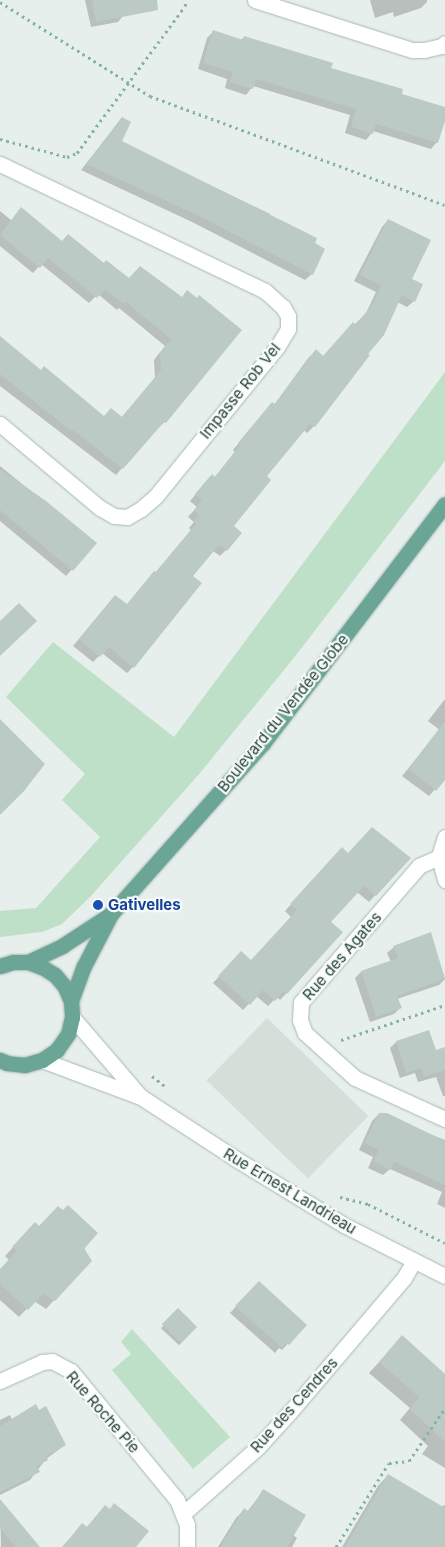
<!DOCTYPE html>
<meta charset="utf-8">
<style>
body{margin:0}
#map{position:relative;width:445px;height:1547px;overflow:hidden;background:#e6efeb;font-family:Inter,sans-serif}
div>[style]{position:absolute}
.built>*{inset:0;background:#d4dfda;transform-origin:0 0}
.green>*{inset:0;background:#bfe0c8}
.shadow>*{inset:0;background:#0003;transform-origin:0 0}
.building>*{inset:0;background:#bbcac4;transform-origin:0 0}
.path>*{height:3px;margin-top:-1.5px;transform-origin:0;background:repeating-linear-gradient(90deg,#86b3a5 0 2.5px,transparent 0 6.5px)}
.roads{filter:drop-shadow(0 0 1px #a8b8b2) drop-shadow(0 0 1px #a8b8b2)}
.minor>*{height:15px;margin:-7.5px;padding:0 7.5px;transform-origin:7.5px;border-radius:7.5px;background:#fff}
.major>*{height:15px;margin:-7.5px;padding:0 7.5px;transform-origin:7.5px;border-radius:7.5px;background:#6aa596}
.dots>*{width:14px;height:14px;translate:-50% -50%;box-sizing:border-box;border:2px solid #f7fbf9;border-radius:50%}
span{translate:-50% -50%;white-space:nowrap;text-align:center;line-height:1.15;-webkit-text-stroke:4.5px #f7fbf9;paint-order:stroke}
.street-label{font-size:15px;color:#24423a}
.transit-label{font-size:15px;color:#164399;font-weight:700}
.left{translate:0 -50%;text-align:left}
</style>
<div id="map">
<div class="built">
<div style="left:267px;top:1018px;width:141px;height:87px;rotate:44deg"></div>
</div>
<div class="green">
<div style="clip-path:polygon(445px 372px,445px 461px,297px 654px,200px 773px,90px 897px,62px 924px,42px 932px,0 937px,0 911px,36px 908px,100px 837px,62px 800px,85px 774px,6px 697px,53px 642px,174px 737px)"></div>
<div style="clip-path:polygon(132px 1329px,230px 1437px,193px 1469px,112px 1370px,131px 1354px,121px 1342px)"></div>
</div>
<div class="shadow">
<div style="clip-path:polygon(85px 0,120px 0,123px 16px,118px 22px,91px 27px)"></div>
<div style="clip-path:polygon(370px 0,427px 0,427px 2px,421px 8px,394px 17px,393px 12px,375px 18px)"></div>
<div style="clip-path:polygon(213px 32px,241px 40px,244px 37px,400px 95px,445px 108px,445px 117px,437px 142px,431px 149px,373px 131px,366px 140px,345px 133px,350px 115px,253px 86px,246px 95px,225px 88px,227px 79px,198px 69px,207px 38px)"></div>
<div style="clip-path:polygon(122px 118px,120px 142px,270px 214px,269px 216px,313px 244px,312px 274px,305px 280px,192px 222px,81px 170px)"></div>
<div style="clip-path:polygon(0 211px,11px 220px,62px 242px,129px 280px,181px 298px,165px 422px,157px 428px,116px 475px,0 386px,0 338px,40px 371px,104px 417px,121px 418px,155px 378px,154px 360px,165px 346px,119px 308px,117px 310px,98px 294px,89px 303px,41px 264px,33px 273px,0 246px)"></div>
<div style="clip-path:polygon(388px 220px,411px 280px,414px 301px,407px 307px,397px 302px,367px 354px,368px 355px,314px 426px,307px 433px,304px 430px,265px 476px,232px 526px,226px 550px,220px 556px,213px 551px,191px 576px,133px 667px,127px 673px,102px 653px,93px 662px,73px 646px,109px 603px,126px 606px,155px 573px,191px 530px,189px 528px,194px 522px,188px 517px,197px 507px,190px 501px,206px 482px,214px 478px,235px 452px,233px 450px,266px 410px,274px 405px,309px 357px,316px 351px,323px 357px,366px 313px,376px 292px,354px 281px,382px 227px)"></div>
<div style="clip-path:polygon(0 466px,95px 543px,66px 576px,0 521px)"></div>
<div style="clip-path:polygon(445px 699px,445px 734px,428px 721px)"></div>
<div style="clip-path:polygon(436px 735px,445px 742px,445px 778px,429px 796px,402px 776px)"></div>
<div style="clip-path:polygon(348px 854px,409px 858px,369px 902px,357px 892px,329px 922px,342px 933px,280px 1000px,277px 997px,268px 1006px,256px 996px,243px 1010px,213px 983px,235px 959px,251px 962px,291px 917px,285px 911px,336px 855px)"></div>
<div style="clip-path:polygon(430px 934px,445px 979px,439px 985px,397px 999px,400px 1008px,394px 1014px,370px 1022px,355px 978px,361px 972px,391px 962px,387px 953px,394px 947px)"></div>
<div style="clip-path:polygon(396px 1042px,436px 1052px,445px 1049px,445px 1096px,443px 1096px,436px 1077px,418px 1082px,415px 1073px,400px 1078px,390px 1048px)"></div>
<div style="clip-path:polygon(379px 1114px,445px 1140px,445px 1208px,437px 1204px,442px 1192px,390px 1169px,383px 1175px,368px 1168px,373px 1157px,359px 1150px,372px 1121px)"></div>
<div style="clip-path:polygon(63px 1212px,91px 1260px,46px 1309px,34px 1301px,19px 1317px,0 1300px,0 1270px,9px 1260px,5px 1256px,27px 1232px,39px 1228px)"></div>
<div style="clip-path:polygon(259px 1282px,305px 1325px,282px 1350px,279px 1348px,275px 1353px,230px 1313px)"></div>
<div style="left:178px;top:1310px;width:25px;height:25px;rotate:43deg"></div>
<div style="clip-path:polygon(402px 1337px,445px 1376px,445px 1468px,422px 1454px,428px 1446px,400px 1420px,410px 1408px,369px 1373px)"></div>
<div style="clip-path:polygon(10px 1415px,12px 1420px,65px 1445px,46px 1459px,30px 1480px,0 1495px,0 1420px)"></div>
<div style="clip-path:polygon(388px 1475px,441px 1507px,445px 1505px,445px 1547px,342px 1547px,378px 1486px)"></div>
<div style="clip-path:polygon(263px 1491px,293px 1535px,297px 1538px,292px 1547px,218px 1547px,236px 1518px,244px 1510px,247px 1512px)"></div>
<div style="clip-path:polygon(0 1500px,39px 1547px,1px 1547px)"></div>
<div style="clip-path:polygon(114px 1505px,134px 1547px,62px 1547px,82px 1525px,86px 1528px,105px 1507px,109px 1510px)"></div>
</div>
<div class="building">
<div style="clip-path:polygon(92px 0,157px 0,158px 10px,96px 22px)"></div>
<div style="clip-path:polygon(213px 30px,243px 40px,244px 36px,333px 63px,331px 68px,403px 89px,402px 94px,445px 107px,445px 121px,438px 143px,376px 124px,373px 134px,351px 127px,356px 109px,256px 79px,253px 89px,230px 82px,233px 72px,203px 63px)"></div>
<div style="clip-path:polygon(122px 117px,131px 122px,122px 141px,317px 238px,315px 243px,325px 249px,313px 275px,199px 216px,86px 164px)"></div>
<div style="clip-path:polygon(21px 207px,62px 241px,68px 234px,104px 263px,106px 260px,129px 278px,140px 266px,182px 297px,187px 290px,197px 298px,199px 295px,242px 330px,166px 423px,164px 422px,123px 469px,73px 430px,71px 431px,0 374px,0 336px,41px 370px,44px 366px,104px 416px,111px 408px,122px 417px,161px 370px,160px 353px,171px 339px,126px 302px,124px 304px,105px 289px,97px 298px,48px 258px,40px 268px,0 235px)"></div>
<div style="clip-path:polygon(388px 219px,431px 240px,412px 279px,423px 284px,415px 302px,402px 295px,384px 335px,368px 354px,370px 355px,315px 427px,310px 424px,267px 476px,271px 480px,234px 526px,242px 533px,227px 551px,219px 545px,193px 576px,202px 583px,134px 668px,109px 647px,100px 657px,79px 639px,115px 595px,127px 604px,154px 571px,156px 572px,196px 524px,194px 521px,199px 515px,194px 510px,202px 500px,195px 494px,212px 474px,215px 477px,240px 445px,238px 443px,272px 402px,275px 404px,316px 349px,323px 356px,353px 322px,356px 325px,372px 305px,381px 285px,360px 275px)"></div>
<div style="clip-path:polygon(0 469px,46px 501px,97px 543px,73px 571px,0 510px)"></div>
<div style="clip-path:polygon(19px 603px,37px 621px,0 656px,0 621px)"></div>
<div style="clip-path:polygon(0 719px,45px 764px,24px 791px,0 815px)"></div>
<div style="clip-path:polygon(445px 721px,445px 780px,436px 791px,408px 769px)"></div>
<div style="clip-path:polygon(372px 827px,411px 858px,376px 896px,364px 886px,331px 922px,343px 932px,287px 994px,284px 991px,275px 1001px,263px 990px,250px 1005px,218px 976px,241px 951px,251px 960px,297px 910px,290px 904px,342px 847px,348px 853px)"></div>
<div style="clip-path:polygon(431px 932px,445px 979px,397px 996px,402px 1008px,376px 1017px,361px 971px,398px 958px,393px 946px)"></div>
<div style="clip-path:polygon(429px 1030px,436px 1050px,445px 1047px,445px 1070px,424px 1077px,421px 1068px,406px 1073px,396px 1041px)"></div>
<div style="clip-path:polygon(379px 1113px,387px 1113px,445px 1141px,445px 1185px,394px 1162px,390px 1170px,373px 1161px,379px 1150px,364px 1143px)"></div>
<div style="clip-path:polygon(68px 1205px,98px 1233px,84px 1249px,92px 1261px,55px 1301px,43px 1294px,28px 1310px,0 1284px,0 1269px,17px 1251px,12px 1247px,35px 1222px,39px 1226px,58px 1206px,63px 1210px)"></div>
<div style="clip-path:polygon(259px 1281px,307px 1325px,289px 1345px,286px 1343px,282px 1348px,235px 1306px)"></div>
<div style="left:178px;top:1308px;width:27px;height:23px;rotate:45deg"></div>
<div style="clip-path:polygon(402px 1335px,445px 1374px,445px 1442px,410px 1409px,419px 1397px,379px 1362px)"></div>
<div style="clip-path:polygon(36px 1404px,39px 1410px,46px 1406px,66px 1445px,46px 1456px,48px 1460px,37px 1466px,40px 1472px,0 1492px,0 1426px)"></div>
<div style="clip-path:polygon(388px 1474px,445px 1508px,445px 1547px,345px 1547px)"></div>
<div style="clip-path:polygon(263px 1489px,306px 1515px,287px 1547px,220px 1547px,244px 1508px,248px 1511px,251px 1509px)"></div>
<div style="clip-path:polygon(0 1499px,40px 1547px,16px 1547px,0 1528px)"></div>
<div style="clip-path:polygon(114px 1503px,149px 1531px,136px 1547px,63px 1547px,82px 1523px,87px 1527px,105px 1505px,110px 1509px)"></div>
</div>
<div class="path">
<div style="left:0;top:2px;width:177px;rotate:32.1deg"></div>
<div style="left:150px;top:96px;width:314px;rotate:20.3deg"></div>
<div style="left:0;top:139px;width:69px;rotate:15deg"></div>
<div style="left:67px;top:157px;width:11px;rotate:-22deg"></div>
<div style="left:77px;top:153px;width:182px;rotate:-53.7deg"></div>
<div style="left:185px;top:6px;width:6px;rotate:-72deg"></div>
<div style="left:341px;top:1040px;width:110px;rotate:-18.6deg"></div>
<div style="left:152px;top:1076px;width:16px;rotate:38deg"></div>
<div style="left:340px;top:1197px;width:29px;rotate:14deg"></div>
<div style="left:368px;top:1204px;width:86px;rotate:26.9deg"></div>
<div style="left:336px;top:1547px;width:99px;rotate:-57.8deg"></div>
<div style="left:389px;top:1463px;width:20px;rotate:-6deg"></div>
<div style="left:409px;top:1461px;width:64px;rotate:-55.8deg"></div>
</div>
<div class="roads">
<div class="minor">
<div style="left:255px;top:0;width:165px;rotate:17.7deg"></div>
<div style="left:412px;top:50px;width:12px"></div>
<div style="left:424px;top:50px;width:18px;rotate:-13deg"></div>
<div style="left:442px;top:46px;width:4px;rotate:-45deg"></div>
<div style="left:0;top:164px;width:294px;rotate:25.6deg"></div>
<div style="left:265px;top:291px;width:24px;rotate:42deg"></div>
<div style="left:283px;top:307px;width:10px;rotate:61deg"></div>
<div style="left:288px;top:316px;width:13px;rotate:90deg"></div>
<div style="left:288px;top:329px;width:21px;rotate:121deg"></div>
<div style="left:277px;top:347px;width:192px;rotate:129.1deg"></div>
<div style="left:156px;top:496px;width:20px;rotate:139deg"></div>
<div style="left:141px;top:509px;width:16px;rotate:150deg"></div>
<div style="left:127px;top:517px;width:13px;rotate:-176deg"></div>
<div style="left:114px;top:516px;width:16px;rotate:-150deg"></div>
<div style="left:100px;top:508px;width:131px;rotate:-140deg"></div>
<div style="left:445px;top:837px;width:21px;rotate:107deg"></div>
<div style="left:439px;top:857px;width:24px;rotate:75deg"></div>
<div style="left:439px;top:857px;width:22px;rotate:156deg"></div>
<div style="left:419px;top:866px;width:180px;rotate:130.9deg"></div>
<div style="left:301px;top:1002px;width:18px;rotate:93deg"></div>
<div style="left:300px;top:1020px;width:14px;rotate:69deg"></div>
<div style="left:305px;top:1033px;width:67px;rotate:42deg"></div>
<div style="left:355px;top:1078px;width:99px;rotate:24.5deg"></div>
<div style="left:72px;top:1017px;width:104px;rotate:49.3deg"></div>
<div style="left:42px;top:1060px;width:106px;rotate:20.5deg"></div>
<div style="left:141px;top:1097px;width:113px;rotate:33.1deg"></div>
<div style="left:236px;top:1159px;width:127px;rotate:31.4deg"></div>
<div style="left:344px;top:1225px;width:113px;rotate:26.8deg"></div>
<div style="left:0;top:1381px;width:46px;rotate:-24.3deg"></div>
<div style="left:42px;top:1362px;width:10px;rotate:-6deg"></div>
<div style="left:52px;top:1361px;width:21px;rotate:28deg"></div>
<div style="left:71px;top:1371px;width:167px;rotate:50.6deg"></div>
<div style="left:177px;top:1500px;width:27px;rotate:68deg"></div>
<div style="left:187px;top:1525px;width:22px;rotate:90deg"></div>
<div style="left:184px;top:1513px;width:99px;rotate:-41.7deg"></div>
<div style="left:258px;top:1447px;width:47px;rotate:-47.6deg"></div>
<div style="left:290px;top:1412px;width:176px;rotate:-49.6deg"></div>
<div style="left:404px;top:1278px;width:20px;rotate:-60deg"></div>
</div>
<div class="major">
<div style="left:28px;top:962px;width:38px;rotate:-25deg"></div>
<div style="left:62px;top:946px;width:59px;rotate:-33.1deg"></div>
<div style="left:111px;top:914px;width:229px;rotate:-48.4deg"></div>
<div style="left:263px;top:743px;width:300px;rotate:-52.7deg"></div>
<div style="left:0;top:966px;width:14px;rotate:-17deg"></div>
<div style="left:13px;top:962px;width:15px"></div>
<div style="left:28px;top:962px;width:15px;rotate:20deg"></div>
<div style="left:42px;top:967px;width:15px;rotate:32deg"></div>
<div style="left:55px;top:975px;width:16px;rotate:50deg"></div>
<div style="left:65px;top:987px;width:15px;rotate:67deg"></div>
<div style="left:71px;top:1001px;width:16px;rotate:86deg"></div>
<div style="left:72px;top:1017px;width:17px;rotate:103deg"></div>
<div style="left:68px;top:1034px;width:19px;rotate:125deg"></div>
<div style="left:57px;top:1050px;width:18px;rotate:146deg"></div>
<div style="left:42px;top:1060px;width:18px;rotate:164deg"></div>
<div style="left:25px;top:1065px;width:18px;rotate:-174deg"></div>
<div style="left:7px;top:1063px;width:8px;rotate:-157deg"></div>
<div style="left:71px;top:1001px;width:37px;rotate:-70deg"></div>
<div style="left:84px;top:966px;width:59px;rotate:-62.6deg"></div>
</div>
</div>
<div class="dots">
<div style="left:98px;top:905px;background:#1a4fb4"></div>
</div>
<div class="street-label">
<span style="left:240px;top:391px;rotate:-51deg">Impasse Rob Vel</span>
<span style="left:283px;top:713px;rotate:-51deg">Boulevard du Vendée Globe</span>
<span style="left:342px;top:956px;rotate:-49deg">Rue des Agates</span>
<span style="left:290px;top:1191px;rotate:31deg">Rue Ernest Landrieau</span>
<span style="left:294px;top:1405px;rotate:-48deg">Rue des Cendres</span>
<span style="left:103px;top:1412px;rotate:49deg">Rue Roche Pie</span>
</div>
<div class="transit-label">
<span class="left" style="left:108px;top:905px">Gativelles</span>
</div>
</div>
